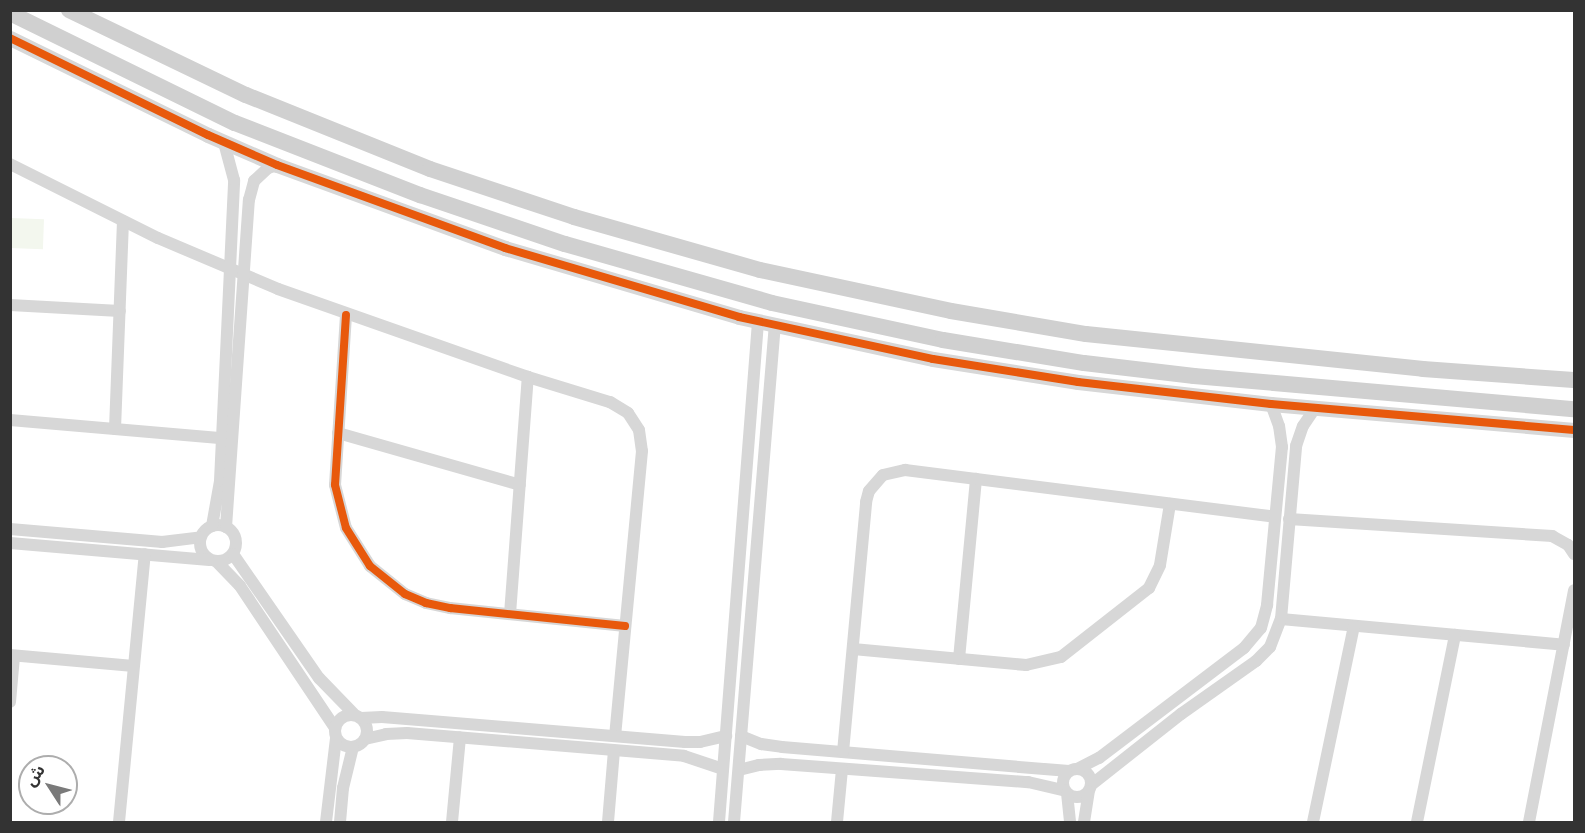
<!DOCTYPE html>
<meta charset="utf-8">
<style>
body{margin:0}
#map{position:relative;width:1585px;height:833px;overflow:hidden;background:#fff;font-family:"Fira Sans","Noto Sans Arabic",sans-serif}
div>[style]{position:absolute}
.green>*{inset:0;background:#f3f7ee;transform-origin:0 0}
.minor>*{height:12px;margin:-6px;padding:0 6px;transform-origin:6px;border-radius:6px;background:#d7d7d7}
.minor>.ring{margin:-6px;padding:0;box-sizing:content-box;background:none;border:12px solid #d7d7d7;border-radius:50%}
.tertiary>*{height:15px;margin:-7.5px;padding:0 7.5px;transform-origin:7.5px;border-radius:7.5px;background:#d7d7d7}
.secondary>*{height:16px;margin:-8px;padding:0 8px;transform-origin:8px;border-radius:8px;background:#d0d0d0}
.cycleway>*{height:8px;margin:-4px;padding:0 4px;transform-origin:4px;border-radius:4px;background:#e8590c}
span{translate:-50% -50%;white-space:nowrap;text-align:center;line-height:1.15;-webkit-text-stroke:6px #fff;paint-order:stroke}
.frame{position:absolute;inset:0;border:12px solid #333;pointer-events:none}
.north{position:absolute;left:18px;top:755px;width:60px;height:60px;box-sizing:border-box;background:#fff;border:2px solid #adadad;border-radius:50%;rotate:306deg;font-size:16px;font-weight:700;line-height:24px;text-align:center;color:#333}
.north::after{content:'';display:block;margin:auto;width:21px;height:27px;background:#7a7a7a;clip-path:polygon(50% 0,100% 100%,50% 72%,0 100%)}
</style>
<div id="map">
<div class="green">
<div style="left:11px;top:218px;width:33px;height:30px;rotate:2deg"></div>
</div>
<div class="minor">
<div style="left:10px;top:164px;width:165px;rotate:26.6deg"></div>
<div style="left:158px;top:238px;width:130px;rotate:23deg"></div>
<div style="left:278px;top:289px;width:265px;rotate:19.4deg"></div>
<div style="left:528px;top:377px;width:86px;rotate:17deg"></div>
<div style="left:610px;top:402px;width:21px;rotate:31deg"></div>
<div style="left:628px;top:413px;width:20px;rotate:57deg"></div>
<div style="left:639px;top:430px;width:21px;rotate:82deg"></div>
<div style="left:642px;top:451px;width:286px;rotate:95.4deg"></div>
<div style="left:10px;top:305px;width:110px;rotate:3.1deg"></div>
<div style="left:346px;top:315px;width:170px;rotate:93.7deg"></div>
<div style="left:335px;top:485px;width:44px;rotate:75.7deg"></div>
<div style="left:346px;top:528px;width:45px;rotate:57.7deg"></div>
<div style="left:370px;top:566px;width:45px;rotate:38.7deg"></div>
<div style="left:405px;top:594px;width:23px;rotate:23deg"></div>
<div style="left:426px;top:603px;width:25px;rotate:12deg"></div>
<div style="left:450px;top:608px;width:176px;rotate:5.9deg"></div>
<div style="left:10px;top:420px;width:213px;rotate:4.9deg"></div>
<div style="left:115px;top:429px;width:208px;rotate:-87.8deg"></div>
<div style="left:338px;top:433px;width:189px;rotate:15.9deg"></div>
<div style="left:1289px;top:519px;width:264px;rotate:3.7deg"></div>
<div style="left:1552px;top:536px;width:18px;rotate:29deg"></div>
<div style="left:1568px;top:545px;width:11px;rotate:56deg"></div>
<div class="ring" style="left:200px;top:525px;width:24px;height:24px"></div>
<div style="left:212px;top:526px;width:46px;rotate:-79.9deg"></div>
<div style="left:220px;top:481px;width:301px;rotate:-87.3deg"></div>
<div style="left:234px;top:180px;width:38px;rotate:-105deg"></div>
<div style="left:226px;top:527px;width:328px;rotate:-86deg"></div>
<div style="left:249px;top:200px;width:20px;rotate:-75deg"></div>
<div style="left:254px;top:181px;width:19px;rotate:-43deg"></div>
<div style="left:268px;top:168px;width:9px;rotate:-18deg"></div>
<div style="left:10px;top:529px;width:153px;rotate:4.9deg"></div>
<div style="left:162px;top:542px;width:38px;rotate:-7deg"></div>
<div style="left:10px;top:543px;width:200px;rotate:4.9deg"></div>
<div style="left:233px;top:554px;width:151px;rotate:55.3deg"></div>
<div style="left:319px;top:678px;width:50px;rotate:45.8deg"></div>
<div style="left:217px;top:562px;width:33px;rotate:46deg"></div>
<div style="left:240px;top:586px;width:171px;rotate:56.2deg"></div>
<div style="left:510px;top:614px;width:238px;rotate:-85.7deg"></div>
<div style="left:1281px;top:619px;width:284px;rotate:5.2deg"></div>
<div style="left:853px;top:649px;width:174px;rotate:5.3deg"></div>
<div style="left:1026px;top:665px;width:36px;rotate:-13deg"></div>
<div style="left:1061px;top:657px;width:112px;rotate:-38.1deg"></div>
<div style="left:1149px;top:588px;width:25px;rotate:-64deg"></div>
<div style="left:1160px;top:565px;width:62px;rotate:-80.7deg"></div>
<div style="left:10px;top:655px;width:124px;rotate:5.1deg"></div>
<div style="left:959px;top:659px;width:181px;rotate:-84.6deg"></div>
<div style="left:10px;top:702px;width:46px;rotate:-85deg"></div>
<div class="ring" style="left:335px;top:715px;width:20px;height:20px"></div>
<div style="left:361px;top:718px;width:21px;rotate:-3deg"></div>
<div style="left:382px;top:717px;width:304px;rotate:4.7deg"></div>
<div style="left:685px;top:742px;width:15px"></div>
<div style="left:700px;top:742px;width:27px;rotate:-13deg"></div>
<div style="left:741px;top:736px;width:22px;rotate:22deg"></div>
<div style="left:761px;top:744px;width:21px;rotate:8deg"></div>
<div style="left:782px;top:747px;width:288px;rotate:4.8deg"></div>
<div style="left:365px;top:739px;width:22px;rotate:-13deg"></div>
<div style="left:386px;top:734px;width:21px;rotate:-3deg"></div>
<div style="left:407px;top:733px;width:278px;rotate:4.7deg"></div>
<div style="left:684px;top:756px;width:41px;rotate:18.4deg"></div>
<div style="left:843px;top:752px;width:251px;rotate:-84.7deg"></div>
<div style="left:866px;top:502px;width:11px;rotate:-75deg"></div>
<div style="left:869px;top:491px;width:21px;rotate:-49deg"></div>
<div style="left:883px;top:475px;width:23px;rotate:-13deg"></div>
<div style="left:905px;top:470px;width:373px;rotate:7.2deg"></div>
<div class="ring" style="left:1063px;top:769px;width:16px;height:16px"></div>
<div style="left:1077px;top:769px;width:25px;rotate:-27deg"></div>
<div style="left:1099px;top:758px;width:182px;rotate:-37.2deg"></div>
<div style="left:1244px;top:648px;width:26px;rotate:-50deg"></div>
<div style="left:1261px;top:628px;width:24px;rotate:-75deg"></div>
<div style="left:1267px;top:605px;width:159px;rotate:-84.6deg"></div>
<div style="left:1282px;top:447px;width:21px;rotate:-98deg"></div>
<div style="left:1279px;top:426px;width:23px;rotate:-110deg"></div>
<div style="left:739px;top:770px;width:21px;rotate:-14deg"></div>
<div style="left:759px;top:765px;width:22px;rotate:-3deg"></div>
<div style="left:781px;top:764px;width:248px;rotate:4.2deg"></div>
<div style="left:1028px;top:782px;width:37px;rotate:13deg"></div>
<div style="left:1091px;top:785px;width:115px;rotate:-38.3deg"></div>
<div style="left:1181px;top:714px;width:92px;rotate:-35.2deg"></div>
<div style="left:1256px;top:661px;width:20px;rotate:-45deg"></div>
<div style="left:1270px;top:647px;width:30px;rotate:-69deg"></div>
<div style="left:1281px;top:619px;width:174px;rotate:-85deg"></div>
<div style="left:1296px;top:446px;width:21px;rotate:-71deg"></div>
<div style="left:1303px;top:426px;width:22px;rotate:-56deg"></div>
<div style="left:1067px;top:793px;width:29px;rotate:84deg"></div>
<div style="left:119px;top:822px;width:269px;rotate:-84.5deg"></div>
<div style="left:326px;top:822px;width:85px;rotate:-83.2deg"></div>
<div style="left:340px;top:822px;width:34px;rotate:-85deg"></div>
<div style="left:343px;top:788px;width:42px;rotate:-76.3deg"></div>
<div style="left:452px;top:822px;width:85px;rotate:-84.6deg"></div>
<div style="left:608px;top:822px;width:72px;rotate:-85.2deg"></div>
<div style="left:719px;top:822px;width:502px;rotate:-85.54deg"></div>
<div style="left:734px;top:822px;width:498px;rotate:-85.3deg"></div>
<div style="left:837px;top:822px;width:53px;rotate:-84.6deg"></div>
<div style="left:1084px;top:822px;width:31px;rotate:-81deg"></div>
<div style="left:1313px;top:822px;width:200px;rotate:-78.2deg"></div>
<div style="left:1417px;top:822px;width:191px;rotate:-78.5deg"></div>
<div style="left:1529px;top:822px;width:236px;rotate:-79deg"></div>
</div>
<div class="tertiary">
<div style="left:10px;top:38px;width:220px;rotate:26.1deg"></div>
<div style="left:208px;top:135px;width:75px;rotate:23.5deg"></div>
<div style="left:277px;top:165px;width:243px;rotate:20deg"></div>
<div style="left:505px;top:248px;width:244px;rotate:16.4deg"></div>
<div style="left:739px;top:317px;width:198px;rotate:12.2deg"></div>
<div style="left:933px;top:359px;width:147px;rotate:9deg"></div>
<div style="left:1078px;top:382px;width:194px;rotate:6.5deg"></div>
<div style="left:1271px;top:404px;width:304px;rotate:4.9deg"></div>
</div>
<div class="secondary">
<div style="left:69px;top:10px;width:196px;rotate:25.7deg"></div>
<div style="left:246px;top:95px;width:198px;rotate:21.9deg"></div>
<div style="left:430px;top:169px;width:152px;rotate:18.4deg"></div>
<div style="left:574px;top:217px;width:193px;rotate:15.9deg"></div>
<div style="left:760px;top:270px;width:195px;rotate:12.1deg"></div>
<div style="left:951px;top:311px;width:137px;rotate:9.7deg"></div>
<div style="left:1086px;top:334px;width:339px;rotate:5.9deg"></div>
<div style="left:1423px;top:369px;width:151px;rotate:4.2deg"></div>
<div style="left:10px;top:13px;width:250px;rotate:26.1deg"></div>
<div style="left:235px;top:123px;width:199px;rotate:21.3deg"></div>
<div style="left:420px;top:195px;width:153px;rotate:18.7deg"></div>
<div style="left:565px;top:244px;width:215px;rotate:15.9deg"></div>
<div style="left:772px;top:303px;width:175px;rotate:12.2deg"></div>
<div style="left:943px;top:340px;width:143px;rotate:9.3deg"></div>
<div style="left:1084px;top:363px;width:111px;rotate:6.7deg"></div>
<div style="left:1194px;top:376px;width:381px;rotate:5deg"></div>
</div>
<div class="cycleway">
<div style="left:10px;top:38px;width:220px;rotate:26.1deg"></div>
<div style="left:208px;top:135px;width:75px;rotate:23.5deg"></div>
<div style="left:277px;top:165px;width:243px;rotate:20deg"></div>
<div style="left:505px;top:248px;width:244px;rotate:16.4deg"></div>
<div style="left:739px;top:317px;width:198px;rotate:12.2deg"></div>
<div style="left:933px;top:359px;width:147px;rotate:9deg"></div>
<div style="left:1078px;top:382px;width:194px;rotate:6.5deg"></div>
<div style="left:1271px;top:404px;width:304px;rotate:4.9deg"></div>
<div style="left:346px;top:315px;width:170px;rotate:93.7deg"></div>
<div style="left:335px;top:485px;width:44px;rotate:75.7deg"></div>
<div style="left:346px;top:528px;width:45px;rotate:57.7deg"></div>
<div style="left:370px;top:566px;width:45px;rotate:38.7deg"></div>
<div style="left:405px;top:594px;width:23px;rotate:23deg"></div>
<div style="left:426px;top:603px;width:25px;rotate:12deg"></div>
<div style="left:450px;top:608px;width:176px;rotate:5.9deg"></div>
</div>
<div class="frame"></div>
<div class="north">ش</div>
</div>
